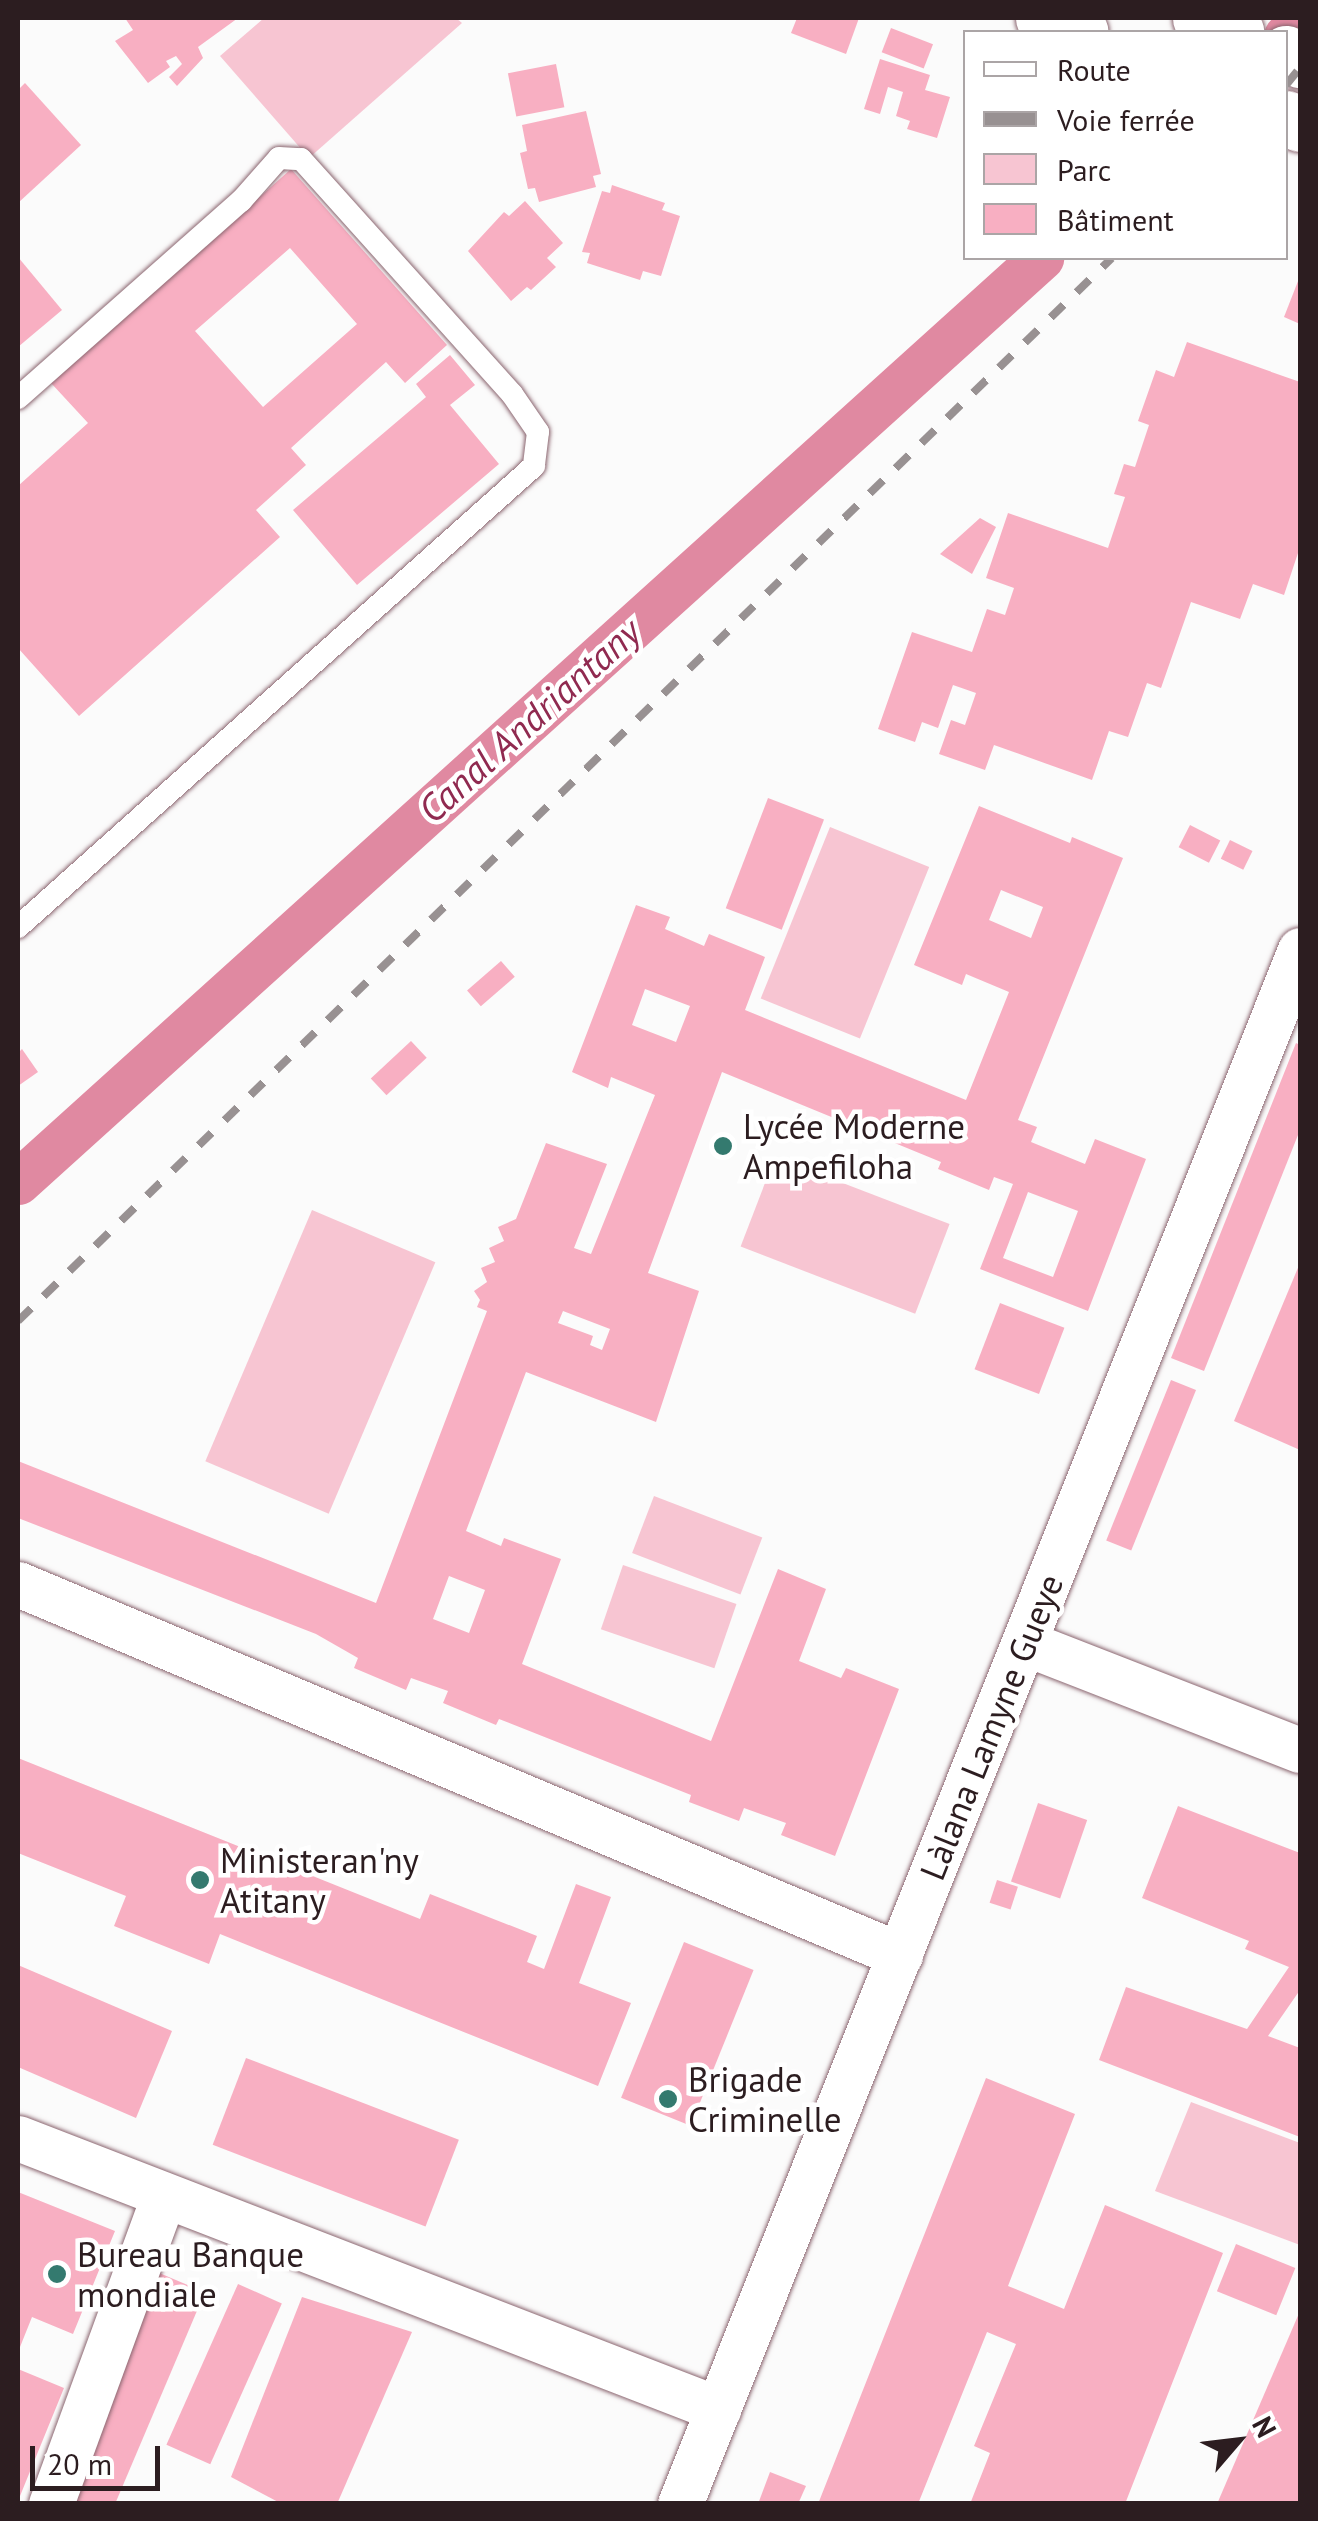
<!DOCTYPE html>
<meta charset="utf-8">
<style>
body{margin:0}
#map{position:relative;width:1318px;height:2521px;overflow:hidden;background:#fbfbfb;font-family:"PT Sans",sans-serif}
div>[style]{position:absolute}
.green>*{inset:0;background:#f7c5d2;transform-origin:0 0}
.canal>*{height:45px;margin:-22.5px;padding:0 22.5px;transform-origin:22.5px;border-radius:22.5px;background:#e089a1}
.building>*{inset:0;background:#f8afc2;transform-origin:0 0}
.roads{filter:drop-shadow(0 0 2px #8b6670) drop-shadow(0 0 2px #8b6670)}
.service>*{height:22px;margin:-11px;padding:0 11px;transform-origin:11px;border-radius:11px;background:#fff}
.minor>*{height:45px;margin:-22.5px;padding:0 22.5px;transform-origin:22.5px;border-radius:22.5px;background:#fff}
.secondary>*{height:55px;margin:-27.5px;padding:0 27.5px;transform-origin:27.5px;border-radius:27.5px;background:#fff}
.rail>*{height:8px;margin-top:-4px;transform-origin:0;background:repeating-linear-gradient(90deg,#989192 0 18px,transparent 0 36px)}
.dots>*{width:28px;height:28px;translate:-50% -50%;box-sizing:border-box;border:5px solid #fff;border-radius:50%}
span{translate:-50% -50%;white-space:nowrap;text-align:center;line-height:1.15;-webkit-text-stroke:9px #fff;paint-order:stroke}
.poi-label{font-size:35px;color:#2c1d20}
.left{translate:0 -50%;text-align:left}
.street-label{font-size:35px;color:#2c1d20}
.water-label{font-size:38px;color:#902a50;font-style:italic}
.frame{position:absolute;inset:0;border:20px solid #2c1d20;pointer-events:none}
.legend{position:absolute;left:963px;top:30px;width:325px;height:230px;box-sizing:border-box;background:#fff;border:2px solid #aba5a6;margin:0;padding:12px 18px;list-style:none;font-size:30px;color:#2c1d20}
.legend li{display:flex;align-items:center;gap:20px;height:50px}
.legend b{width:50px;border:2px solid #aba5a6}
.north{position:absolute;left:1188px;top:2391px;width:100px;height:100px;-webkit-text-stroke:8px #fff;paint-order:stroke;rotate:62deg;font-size:28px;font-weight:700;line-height:40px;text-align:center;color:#2c1d20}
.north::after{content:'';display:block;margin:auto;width:35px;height:45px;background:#2c1d20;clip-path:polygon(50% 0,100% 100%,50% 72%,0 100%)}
.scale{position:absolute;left:30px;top:2446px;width:130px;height:45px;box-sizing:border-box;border:5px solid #2c1d20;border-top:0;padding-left:12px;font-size:30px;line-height:35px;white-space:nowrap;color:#2c1d20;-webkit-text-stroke:8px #fff;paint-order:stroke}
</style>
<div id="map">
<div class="green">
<div style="clip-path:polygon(264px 18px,456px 18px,462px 23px,309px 158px,220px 56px)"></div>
<div style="left:830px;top:827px;width:107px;height:185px;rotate:22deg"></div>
<div style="left:775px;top:1157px;width:187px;height:96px;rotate:21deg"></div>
<div style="left:312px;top:1210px;width:134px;height:273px;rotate:23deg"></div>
<div style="left:654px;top:1496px;width:116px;height:61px;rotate:21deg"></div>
<div style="left:623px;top:1565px;width:120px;height:68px;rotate:19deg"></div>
<div style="clip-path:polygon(1191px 2102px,1300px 2143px,1300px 2245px,1155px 2191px)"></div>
</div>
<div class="canal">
<div style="left:1286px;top:36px;width:19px;rotate:-43deg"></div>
<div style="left:18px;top:1182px;width:1379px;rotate:-42.09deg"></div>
</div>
<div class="building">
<div style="clip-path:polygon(125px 18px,238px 18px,198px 47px,203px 58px,177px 86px,169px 77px,182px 64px,176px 56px,166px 61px,170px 67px,148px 83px,115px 41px,133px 30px)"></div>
<div style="clip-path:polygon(797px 18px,859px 18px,846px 54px,791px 33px)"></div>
<div style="left:891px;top:28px;width:45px;height:26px;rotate:21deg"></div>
<div style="clip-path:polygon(880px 59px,930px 75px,925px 90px,950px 97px,937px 138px,907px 129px,910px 121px,896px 116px,903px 92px,888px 87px,880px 114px,864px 109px)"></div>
<div style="left:556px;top:64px;width:44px;height:49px;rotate:79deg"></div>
<div style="clip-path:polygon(25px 83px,81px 145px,18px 203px,18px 90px)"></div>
<div style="clip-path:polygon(586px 111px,601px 174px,593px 176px,596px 187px,539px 202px,535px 188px,528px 189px,520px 153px,527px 151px,522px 125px)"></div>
<div style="clip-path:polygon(evenodd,291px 169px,447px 345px,405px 383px,386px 362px,291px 448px,306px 465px,256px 510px,280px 537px,79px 716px,18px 648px,18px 486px,88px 423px,51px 383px,291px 169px,290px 248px,357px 324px,263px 407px,195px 331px,290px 248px)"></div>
<div style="clip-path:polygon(612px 185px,665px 203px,662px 210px,680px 216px,661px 276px,643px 271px,640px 280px,587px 263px,590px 253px,582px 252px,602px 191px,610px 193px)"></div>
<div style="clip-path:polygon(525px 201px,563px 243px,547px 258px,556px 267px,531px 290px,527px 287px,511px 301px,468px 251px,504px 212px,509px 216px)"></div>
<div style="clip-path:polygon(18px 257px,62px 310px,18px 347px)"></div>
<div style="clip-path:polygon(1300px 276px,1300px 324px,1284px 317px)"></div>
<div style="clip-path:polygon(1187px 342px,1300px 382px,1300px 547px,1284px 595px,1253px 584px,1240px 619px,1191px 602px,1161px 688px,1147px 683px,1128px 737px,1109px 731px,1092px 780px,994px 745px,985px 770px,939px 754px,951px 720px,965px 725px,976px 693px,953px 685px,938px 728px,922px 722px,915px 742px,878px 729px,912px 632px,972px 652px,987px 609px,1005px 615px,1014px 588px,986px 578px,1008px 513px,1108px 548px,1125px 497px,1114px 494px,1124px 464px,1135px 467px,1149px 425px,1138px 421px,1156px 370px,1174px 377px)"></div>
<div style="clip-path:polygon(450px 355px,475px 385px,450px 405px,499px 464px,357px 585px,293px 510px,426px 397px,416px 384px)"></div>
<div style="clip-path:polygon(980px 518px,996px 527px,972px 574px,940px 554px)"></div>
<div style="left:768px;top:798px;width:60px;height:118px;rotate:21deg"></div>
<div style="clip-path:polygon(evenodd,979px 806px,1070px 843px,1072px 837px,1123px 858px,1018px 1120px,1037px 1127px,1031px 1142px,1085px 1164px,1095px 1139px,1146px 1159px,1088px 1311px,980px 1269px,1013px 1184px,994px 1177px,989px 1190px,938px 1169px,941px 1162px,722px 1072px,648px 1273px,699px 1291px,656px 1422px,526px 1372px,466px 1531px,501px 1546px,504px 1538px,561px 1559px,522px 1664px,711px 1741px,778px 1569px,826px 1589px,799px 1661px,841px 1678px,846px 1668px,899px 1689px,835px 1856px,781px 1835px,786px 1823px,744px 1808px,739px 1821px,689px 1802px,691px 1795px,499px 1719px,496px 1725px,443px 1703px,448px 1691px,411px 1678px,406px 1690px,354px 1668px,358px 1658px,316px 1634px,18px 1518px,18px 1461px,376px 1603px,487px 1311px,477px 1307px,480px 1300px,474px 1291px,487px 1282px,481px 1268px,495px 1262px,489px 1248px,504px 1241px,498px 1227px,516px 1219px,546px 1143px,607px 1164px,574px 1248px,591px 1254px,655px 1095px,611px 1077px,608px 1088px,572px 1072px,636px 905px,670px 917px,665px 929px,704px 946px,709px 934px,765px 957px,745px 1010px,966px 1100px,1009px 992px,966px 974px,962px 985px,914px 965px,979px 806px,1001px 890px,1043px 907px,1031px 938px,989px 920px,1001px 890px,979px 806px,645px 989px,690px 1006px,676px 1042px,632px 1025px,645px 989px,979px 806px,1028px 1192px,1078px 1211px,1053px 1277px,1003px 1258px,1028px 1192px,979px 806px,563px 1311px,610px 1329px,602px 1350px,590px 1345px,593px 1336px,558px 1323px,563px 1311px,979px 806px,449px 1576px,485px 1590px,469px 1633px,433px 1619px,449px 1576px)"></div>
<div style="left:1190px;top:825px;width:34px;height:25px;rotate:27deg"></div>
<div style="left:1230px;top:840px;width:25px;height:21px;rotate:26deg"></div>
<div style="left:501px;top:961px;width:21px;height:45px;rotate:49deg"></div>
<div style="left:411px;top:1041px;width:23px;height:55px;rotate:47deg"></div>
<div style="clip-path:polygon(1296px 1043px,1300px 1045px,1300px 1130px,1204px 1371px,1171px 1358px)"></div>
<div style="clip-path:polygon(22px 1049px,38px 1072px,18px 1086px,18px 1053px)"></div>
<div style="clip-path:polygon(1300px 1263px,1300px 1450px,1234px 1421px)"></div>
<div style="left:1000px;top:1303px;width:69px;height:71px;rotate:21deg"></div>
<div style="left:1171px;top:1380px;width:27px;height:173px;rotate:22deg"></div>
<div style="clip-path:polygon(18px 1758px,420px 1919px,430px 1894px,537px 1936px,527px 1962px,544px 1969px,576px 1884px,611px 1897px,579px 1983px,631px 2003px,598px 2086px,220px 1934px,209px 1964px,114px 1926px,126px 1896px,18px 1853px)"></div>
<div style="left:1038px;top:1803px;width:52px;height:83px;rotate:19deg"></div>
<div style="clip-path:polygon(1178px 1806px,1300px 1853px,1300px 1990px,1268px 2036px,1300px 2048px,1300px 2137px,1099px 2060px,1126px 1987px,1247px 2029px,1289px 1967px,1245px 1949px,1249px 1941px,1142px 1898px)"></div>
<div style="left:997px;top:1880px;width:22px;height:24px;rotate:18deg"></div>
<div style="left:684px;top:1942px;width:75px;height:168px;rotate:22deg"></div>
<div style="clip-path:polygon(18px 1965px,172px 2031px,136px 2118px,18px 2067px)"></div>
<div style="left:246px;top:2058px;width:228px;height:93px;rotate:21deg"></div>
<div style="clip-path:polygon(986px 2078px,1075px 2114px,1008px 2286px,1064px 2309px,1105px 2205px,1223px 2253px,1125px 2504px,970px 2504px,990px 2453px,974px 2446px,1016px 2344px,987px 2332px,918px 2504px,818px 2504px)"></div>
<div style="clip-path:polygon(18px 2192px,115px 2231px,73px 2334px,32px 2317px,18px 2352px)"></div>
<div style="left:1236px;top:2244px;width:64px;height:51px;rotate:22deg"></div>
<div style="left:157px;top:2272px;width:52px;height:252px;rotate:23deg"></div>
<div style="left:238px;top:2284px;width:48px;height:176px;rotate:24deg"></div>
<div style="clip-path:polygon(302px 2297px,412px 2332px,337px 2504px,282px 2504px,231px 2477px)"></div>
<div style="clip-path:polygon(1300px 2311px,1300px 2504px,1217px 2504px)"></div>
<div style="clip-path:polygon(18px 2369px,64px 2388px,20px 2496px,18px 2495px)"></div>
<div style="clip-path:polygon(770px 2472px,806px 2486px,798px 2504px,758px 2504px)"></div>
</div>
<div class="roads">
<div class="service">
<div style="left:18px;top:398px;width:298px;rotate:-41.5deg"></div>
<div style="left:241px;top:201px;width:57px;rotate:-48.5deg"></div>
<div style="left:279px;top:158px;width:22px;rotate:3deg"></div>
<div style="left:301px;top:159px;width:316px;rotate:48.1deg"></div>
<div style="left:512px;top:394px;width:46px;rotate:55.6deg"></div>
<div style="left:538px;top:432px;width:34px;rotate:97deg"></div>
<div style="left:534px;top:466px;width:692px;rotate:138.22deg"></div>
</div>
<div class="minor">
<div style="left:18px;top:1584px;width:957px;rotate:22.81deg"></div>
<div style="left:1025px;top:1643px;width:295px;rotate:21.3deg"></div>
<div style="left:18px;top:2138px;width:751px;rotate:21.16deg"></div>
<div style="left:51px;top:2504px;width:329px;rotate:-69.9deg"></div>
<div style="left:680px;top:2504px;width:1673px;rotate:-68.25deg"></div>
</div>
<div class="secondary">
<div style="left:1043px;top:18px;width:40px;rotate:20.2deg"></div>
<div style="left:1200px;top:18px;width:39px;rotate:21deg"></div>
<div style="left:1286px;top:53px;width:16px;rotate:27deg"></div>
<div style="left:1286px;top:118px;width:15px;rotate:23deg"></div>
</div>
</div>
<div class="rail">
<div style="left:1286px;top:85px;width:22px;rotate:-51deg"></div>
<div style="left:18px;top:1321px;width:1525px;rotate:-44.18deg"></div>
</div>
<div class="dots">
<div style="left:723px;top:1146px;background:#347a6f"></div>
<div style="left:200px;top:1880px;background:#347a6f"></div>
<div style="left:668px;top:2099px;background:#347a6f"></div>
<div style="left:57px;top:2274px;background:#347a6f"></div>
</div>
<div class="poi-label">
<span class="left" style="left:743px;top:1146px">Lycée Moderne<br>Ampefiloha</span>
<span class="left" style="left:220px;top:1880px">Ministeran'ny<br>Atitany</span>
<span class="left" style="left:688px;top:2099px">Brigade<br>Criminelle</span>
<span class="left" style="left:77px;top:2274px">Bureau Banque<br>mondiale</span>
</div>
<div class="street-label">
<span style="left:991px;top:1727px;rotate:-68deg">Làlana Lamyne Gueye</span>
</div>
<div class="water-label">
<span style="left:529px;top:720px;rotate:-42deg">Canal Andriantany</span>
</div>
<div class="frame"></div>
<ul class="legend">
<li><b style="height:12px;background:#fff"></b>Route</li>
<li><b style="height:12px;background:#989192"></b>Voie ferrée</li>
<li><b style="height:28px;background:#f7c5d2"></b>Parc</li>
<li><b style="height:28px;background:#f8afc2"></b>Bâtiment</li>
</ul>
<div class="north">N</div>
<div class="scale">20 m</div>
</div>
